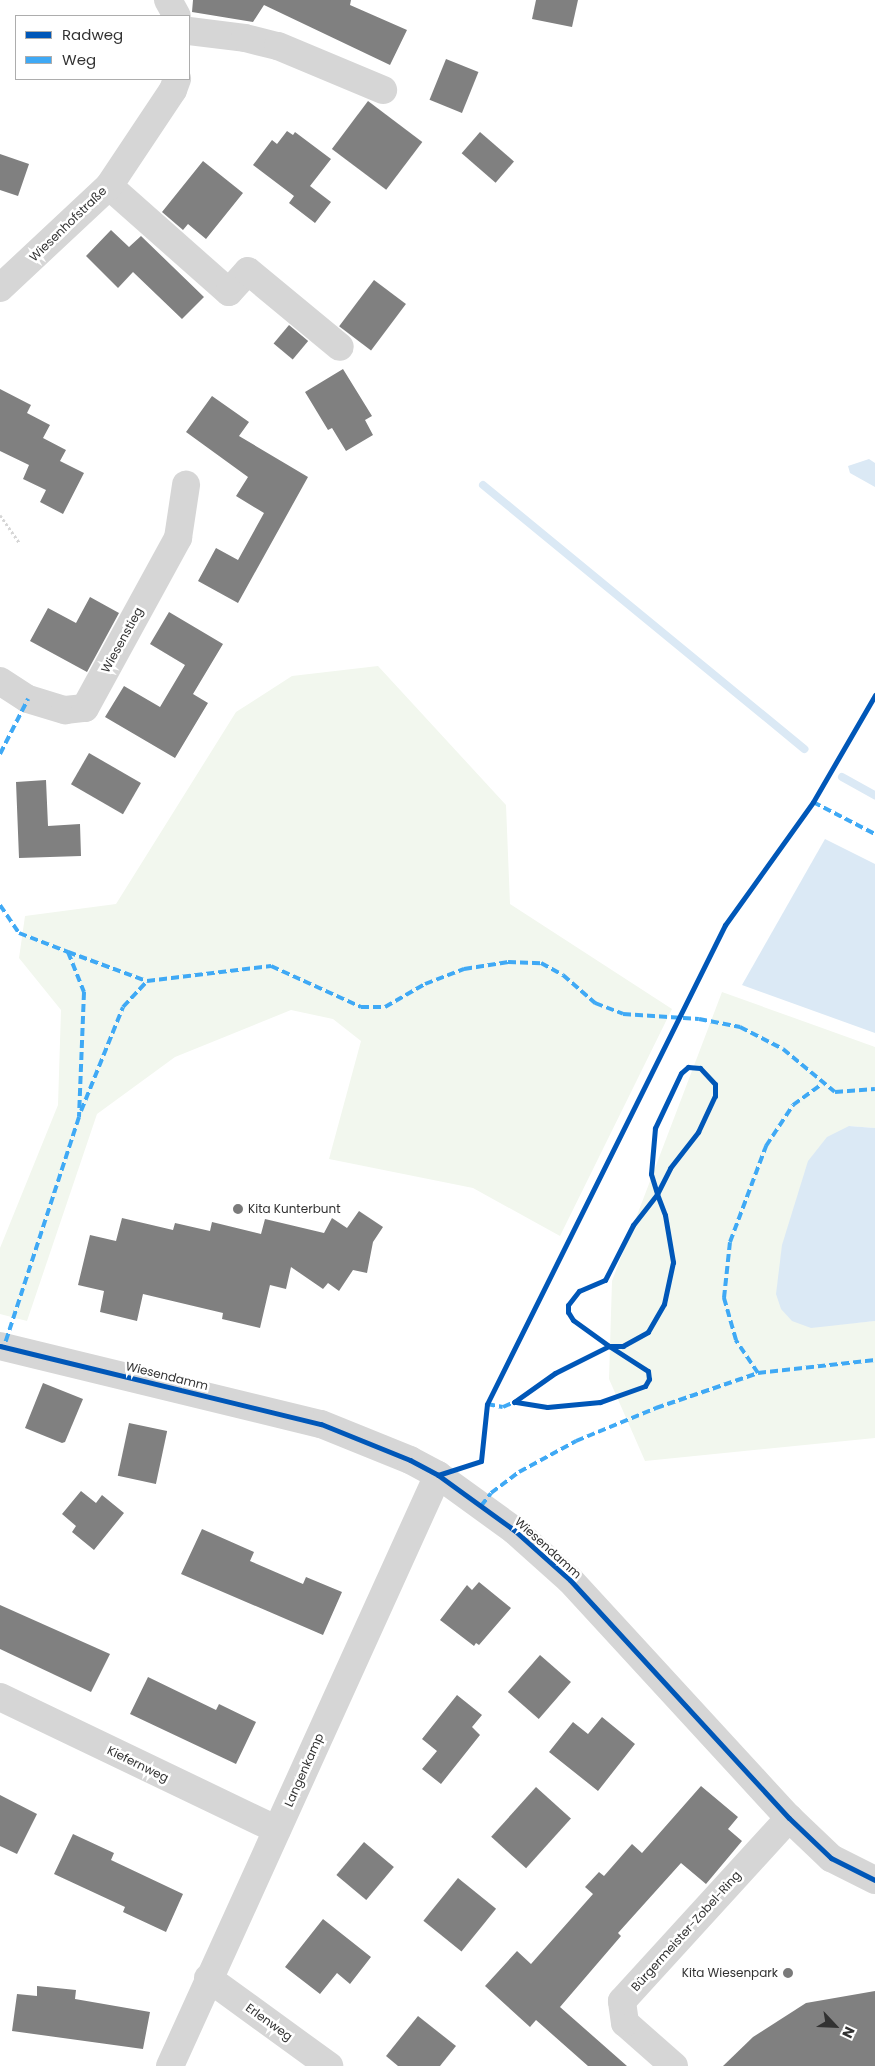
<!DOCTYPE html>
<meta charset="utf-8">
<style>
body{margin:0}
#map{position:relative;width:875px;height:2066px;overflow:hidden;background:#fff;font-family:Poppins,sans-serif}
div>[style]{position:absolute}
.green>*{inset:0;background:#f2f7ee}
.water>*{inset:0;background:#dbe9f5}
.stream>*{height:8px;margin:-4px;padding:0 4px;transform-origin:4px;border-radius:4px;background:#dbe9f5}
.building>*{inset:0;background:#808080;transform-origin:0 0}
.path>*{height:3px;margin-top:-1.5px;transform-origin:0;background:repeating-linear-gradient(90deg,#d6d6d6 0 2.5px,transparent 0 5px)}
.minor>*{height:28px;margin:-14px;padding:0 14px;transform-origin:14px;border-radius:14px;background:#d6d6d6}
.quiet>*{height:4px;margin-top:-2px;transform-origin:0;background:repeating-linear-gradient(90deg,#3fa9f5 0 8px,transparent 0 12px)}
.cycleway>*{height:5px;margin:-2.5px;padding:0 2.5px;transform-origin:2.5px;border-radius:2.5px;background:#0057b8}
.dots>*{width:14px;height:14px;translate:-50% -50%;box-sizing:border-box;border:2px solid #fff;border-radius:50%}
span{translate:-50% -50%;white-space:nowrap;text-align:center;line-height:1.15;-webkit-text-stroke:5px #fff;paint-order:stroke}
.street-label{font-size:12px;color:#323232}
.poi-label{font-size:12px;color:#323232}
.left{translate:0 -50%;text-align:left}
.right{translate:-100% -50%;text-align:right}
.legend{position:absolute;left:15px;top:15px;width:175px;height:65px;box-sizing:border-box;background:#fff;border:1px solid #adadad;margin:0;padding:6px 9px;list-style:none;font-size:15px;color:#323232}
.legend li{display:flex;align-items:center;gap:10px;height:25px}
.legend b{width:25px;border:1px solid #adadad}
.north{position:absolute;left:810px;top:2001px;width:50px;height:50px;-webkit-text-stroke:4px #fff;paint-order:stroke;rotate:115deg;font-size:14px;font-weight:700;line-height:20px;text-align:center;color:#323232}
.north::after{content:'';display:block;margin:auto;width:18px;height:22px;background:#323232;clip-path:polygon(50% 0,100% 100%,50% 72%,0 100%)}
</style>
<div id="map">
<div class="green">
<div style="clip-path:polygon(378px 666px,506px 805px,510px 904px,672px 1009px,560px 1236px,473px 1188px,329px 1159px,361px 1041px,333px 1019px,291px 1010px,175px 1057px,97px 1114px,27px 1321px,0 1314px,0 1248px,58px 1105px,61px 1010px,19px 958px,25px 916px,116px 904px,236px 712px,292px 676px)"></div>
<div style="clip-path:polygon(722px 992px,875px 1047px,875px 1128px,849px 1126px,811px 1327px,875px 1321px,875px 1438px,645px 1461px,609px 1379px,612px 1281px)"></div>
</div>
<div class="water">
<div style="clip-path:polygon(869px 459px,875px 463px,875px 487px,850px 473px,848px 466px)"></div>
<div style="clip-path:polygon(825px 839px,875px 864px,875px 1033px,742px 985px)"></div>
<div style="clip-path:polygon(849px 1126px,875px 1128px,875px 1321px,811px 1328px,792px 1321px,781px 1309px,776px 1294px,782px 1245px,808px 1161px,827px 1137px)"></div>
</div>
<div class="stream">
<div style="left:483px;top:485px;width:416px;rotate:39.4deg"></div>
<div style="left:842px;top:777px;width:38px;rotate:29deg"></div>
</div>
<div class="building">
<div style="clip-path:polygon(193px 0,351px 0,350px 5px,407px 30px,390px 65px,264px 5px,253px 22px,192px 12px)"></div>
<div style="clip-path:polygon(536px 0,578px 0,572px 27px,532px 19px)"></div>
<div style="left:446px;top:59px;width:35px;height:44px;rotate:22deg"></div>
<div style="left:368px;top:101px;width:68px;height:60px;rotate:37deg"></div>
<div style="clip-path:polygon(287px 131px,293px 135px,295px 132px,331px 159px,310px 186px,331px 202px,315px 223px,289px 203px,294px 196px,253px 165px,272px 140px,277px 144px)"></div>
<div style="left:480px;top:132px;width:45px;height:28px;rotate:41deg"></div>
<div style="clip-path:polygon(0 154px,29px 164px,18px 196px,0 190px)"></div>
<div style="clip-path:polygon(203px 161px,243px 193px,206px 239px,188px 224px,183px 230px,162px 212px)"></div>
<div style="clip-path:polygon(111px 230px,129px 247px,141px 236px,204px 297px,182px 319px,133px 272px,118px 288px,86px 256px)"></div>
<div style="left:374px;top:280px;width:40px;height:58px;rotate:37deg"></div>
<div style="left:289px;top:325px;width:25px;height:24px;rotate:40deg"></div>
<div style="clip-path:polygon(343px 369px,372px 416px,365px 420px,373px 435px,346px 451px,332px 428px,328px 430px,305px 392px)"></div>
<div style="clip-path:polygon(0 389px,31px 405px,27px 413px,50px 425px,43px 438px,66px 450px,60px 461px,84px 473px,63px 514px,40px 502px,46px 490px,23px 479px,29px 465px,0 451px)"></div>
<div style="clip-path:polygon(212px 396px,249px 422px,239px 436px,308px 477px,238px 603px,198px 581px,216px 548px,238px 560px,264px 513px,236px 496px,248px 477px,186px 432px)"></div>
<div style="clip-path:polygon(90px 597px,119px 613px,87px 672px,30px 641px,48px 608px,76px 623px)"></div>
<div style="clip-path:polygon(169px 612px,223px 644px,193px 694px,208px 703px,175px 758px,105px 717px,124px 686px,160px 707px,185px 665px,150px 644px)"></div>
<div style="left:89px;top:753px;width:60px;height:36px;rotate:30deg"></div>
<div style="clip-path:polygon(46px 780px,48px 826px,80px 824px,81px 856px,19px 858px,16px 782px)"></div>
<div style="clip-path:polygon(359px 1211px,383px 1227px,373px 1242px,367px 1273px,353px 1270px,339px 1291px,328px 1283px,323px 1289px,291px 1267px,286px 1289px,270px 1285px,260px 1328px,222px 1319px,223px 1313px,143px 1294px,137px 1321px,100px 1312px,104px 1291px,78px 1285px,90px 1235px,116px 1241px,122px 1218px,173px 1230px,175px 1223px,210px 1231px,212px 1222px,261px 1234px,265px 1219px,324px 1233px,332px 1218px,347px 1228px)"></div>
<div style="clip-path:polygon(43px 1383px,83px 1399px,65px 1442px,62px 1443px,25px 1428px)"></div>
<div style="left:129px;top:1423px;width:39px;height:54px;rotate:12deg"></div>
<div style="clip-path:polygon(81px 1491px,96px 1503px,102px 1495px,124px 1513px,94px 1550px,72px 1532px,76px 1526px,62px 1514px)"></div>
<div style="clip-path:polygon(202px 1529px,254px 1552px,250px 1561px,303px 1584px,306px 1577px,342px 1592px,323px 1635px,181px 1574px)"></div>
<div style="clip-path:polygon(479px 1582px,511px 1608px,479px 1645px,476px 1643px,474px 1646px,440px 1620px,467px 1585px,472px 1590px)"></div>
<div style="clip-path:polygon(0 1605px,110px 1654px,91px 1692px,0 1649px)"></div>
<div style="left:540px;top:1655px;width:41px;height:49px;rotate:41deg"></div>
<div style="clip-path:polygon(148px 1677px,216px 1710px,219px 1704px,256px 1722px,236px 1764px,130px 1714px)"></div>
<div style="clip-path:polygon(457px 1695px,482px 1715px,472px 1727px,480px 1735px,441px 1784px,422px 1769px,437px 1751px,422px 1739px)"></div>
<div style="clip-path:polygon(602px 1717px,635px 1744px,598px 1791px,549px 1752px,573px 1722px,588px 1734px)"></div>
<div style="clip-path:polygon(701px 1786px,738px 1817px,728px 1829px,742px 1841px,706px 1884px,681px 1863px,618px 1933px,621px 1936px,560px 2007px,627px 2066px,588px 2066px,536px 2020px,530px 2027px,485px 1986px,517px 1951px,531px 1964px,593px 1894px,585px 1887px,599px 1872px,604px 1876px,632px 1844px,642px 1853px)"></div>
<div style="left:536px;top:1787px;width:47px;height:67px;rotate:42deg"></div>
<div style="clip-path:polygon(0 1795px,37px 1814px,17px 1854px,0 1846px)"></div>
<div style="clip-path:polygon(73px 1834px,114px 1853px,111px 1860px,183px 1894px,166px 1932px,123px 1912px,125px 1907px,54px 1874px)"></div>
<div style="left:364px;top:1842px;width:39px;height:43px;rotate:40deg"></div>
<div style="left:458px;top:1878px;width:49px;height:55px;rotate:39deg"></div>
<div style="clip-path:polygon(323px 1919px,371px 1957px,350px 1984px,337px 1973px,320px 1994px,285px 1967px)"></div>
<div style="clip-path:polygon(37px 1986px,76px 1990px,75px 1999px,150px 2012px,143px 2049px,12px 2031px,17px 1994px,37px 1996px)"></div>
<div style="clip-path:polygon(875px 1991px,875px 2066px,723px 2066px,753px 2037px,806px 2003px)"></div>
<div style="clip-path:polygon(418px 2016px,456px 2046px,440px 2066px,398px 2066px,386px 2056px)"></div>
</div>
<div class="path">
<div style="left:0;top:515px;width:33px;rotate:55deg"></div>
</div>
<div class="minor">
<div style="left:168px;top:0;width:18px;rotate:61deg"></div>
<div style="left:189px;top:31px;width:56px;rotate:7.1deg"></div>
<div style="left:245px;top:38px;width:34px;rotate:14deg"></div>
<div style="left:278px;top:46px;width:114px;rotate:22.7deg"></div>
<div style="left:109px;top:186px;width:160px;rotate:41.5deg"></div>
<div style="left:229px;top:292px;width:28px;rotate:-48deg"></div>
<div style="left:248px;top:271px;width:119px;rotate:39.6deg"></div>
<div style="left:0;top:288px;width:149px;rotate:-43.1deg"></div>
<div style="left:109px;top:186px;width:115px;rotate:-56.3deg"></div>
<div style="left:173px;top:90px;width:12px;rotate:-70deg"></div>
<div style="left:0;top:681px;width:33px;rotate:33deg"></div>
<div style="left:28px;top:699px;width:39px;rotate:17deg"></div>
<div style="left:65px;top:710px;width:20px;rotate:-6deg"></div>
<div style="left:85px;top:708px;width:194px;rotate:-61.3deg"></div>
<div style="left:178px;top:538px;width:54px;rotate:-81.4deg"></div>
<div style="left:0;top:1346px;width:330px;rotate:13.7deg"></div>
<div style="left:321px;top:1424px;width:96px;rotate:22deg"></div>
<div style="left:410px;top:1460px;width:32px;rotate:28deg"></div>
<div style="left:438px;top:1475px;width:94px;rotate:35.9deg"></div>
<div style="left:514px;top:1530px;width:75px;rotate:41.8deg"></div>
<div style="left:570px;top:1580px;width:323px;rotate:47.4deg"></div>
<div style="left:789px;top:1818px;width:58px;rotate:43.6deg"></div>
<div style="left:831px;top:1858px;width:49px;rotate:26.6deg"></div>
<div style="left:0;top:1697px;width:307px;rotate:25.6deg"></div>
<div style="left:208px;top:1978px;width:150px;rotate:36deg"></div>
<div style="left:170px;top:2066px;width:649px;rotate:-65.61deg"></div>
<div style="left:674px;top:2066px;width:65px;rotate:-138.7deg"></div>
<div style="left:625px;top:2023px;width:22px;rotate:-98deg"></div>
<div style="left:622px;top:2001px;width:248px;rotate:-47.6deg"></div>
</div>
<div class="quiet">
<div style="left:0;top:754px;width:62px;rotate:-63deg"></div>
<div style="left:813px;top:802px;width:70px;rotate:27.3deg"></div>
<div style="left:0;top:905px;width:34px;rotate:56deg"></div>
<div style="left:19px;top:933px;width:53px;rotate:21.2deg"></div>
<div style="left:68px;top:952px;width:43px;rotate:68.2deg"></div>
<div style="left:84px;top:992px;width:125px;rotate:92.3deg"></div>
<div style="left:79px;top:1117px;width:242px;rotate:108.1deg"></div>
<div style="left:68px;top:952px;width:84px;rotate:20.2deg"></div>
<div style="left:147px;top:981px;width:125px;rotate:-6.9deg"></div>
<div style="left:271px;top:966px;width:99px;rotate:24.5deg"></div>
<div style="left:361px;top:1007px;width:24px"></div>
<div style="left:385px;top:1007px;width:46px;rotate:-29.9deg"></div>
<div style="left:425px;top:984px;width:42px;rotate:-21deg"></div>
<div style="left:464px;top:969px;width:45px;rotate:-9deg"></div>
<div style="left:508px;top:962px;width:33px;rotate:2deg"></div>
<div style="left:541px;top:963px;width:25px;rotate:29deg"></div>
<div style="left:563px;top:975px;width:43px;rotate:41.2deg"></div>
<div style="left:595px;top:1003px;width:30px;rotate:21deg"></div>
<div style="left:623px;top:1014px;width:76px;rotate:3.8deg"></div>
<div style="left:699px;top:1019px;width:42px;rotate:11deg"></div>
<div style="left:740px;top:1027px;width:48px;rotate:27.1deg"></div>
<div style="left:783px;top:1049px;width:67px;rotate:39.6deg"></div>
<div style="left:835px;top:1092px;width:40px;rotate:-4.3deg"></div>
<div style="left:81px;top:1111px;width:112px;rotate:-68deg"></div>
<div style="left:123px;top:1007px;width:35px;rotate:-47deg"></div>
<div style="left:758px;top:1373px;width:40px;rotate:-124deg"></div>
<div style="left:736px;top:1340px;width:44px;rotate:-105.9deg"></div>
<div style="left:724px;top:1298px;width:56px;rotate:-83.9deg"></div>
<div style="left:730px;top:1242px;width:103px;rotate:-69.4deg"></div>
<div style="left:766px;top:1146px;width:49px;rotate:-56.6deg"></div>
<div style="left:793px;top:1105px;width:36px;rotate:-36deg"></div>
<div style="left:487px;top:1404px;width:16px;rotate:11deg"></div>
<div style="left:503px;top:1407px;width:12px;rotate:-24deg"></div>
<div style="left:481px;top:1506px;width:16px;rotate:-52deg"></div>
<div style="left:491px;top:1493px;width:35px;rotate:-37deg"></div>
<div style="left:519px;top:1472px;width:65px;rotate:-28.5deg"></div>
<div style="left:576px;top:1441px;width:87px;rotate:-22.4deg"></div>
<div style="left:656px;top:1408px;width:108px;rotate:-18.9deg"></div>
<div style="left:758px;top:1373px;width:118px;rotate:-6.3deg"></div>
</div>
<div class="cycleway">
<div style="left:657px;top:1194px;width:29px;rotate:-63deg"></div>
<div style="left:670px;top:1168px;width:46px;rotate:-52.1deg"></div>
<div style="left:698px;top:1132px;width:40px;rotate:-65deg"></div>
<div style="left:715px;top:1096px;width:12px;rotate:-90deg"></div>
<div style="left:715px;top:1084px;width:22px;rotate:-133deg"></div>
<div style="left:700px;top:1068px;width:12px;rotate:-175deg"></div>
<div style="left:688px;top:1067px;width:9px;rotate:139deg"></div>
<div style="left:681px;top:1073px;width:61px;rotate:115.3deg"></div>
<div style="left:655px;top:1128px;width:46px;rotate:95deg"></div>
<div style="left:651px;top:1174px;width:21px;rotate:73deg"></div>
<div style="left:657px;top:1194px;width:22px;rotate:69deg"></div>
<div style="left:665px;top:1215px;width:48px;rotate:80.3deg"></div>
<div style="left:673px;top:1262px;width:43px;rotate:102.1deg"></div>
<div style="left:664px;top:1304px;width:32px;rotate:120deg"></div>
<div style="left:648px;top:1332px;width:29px;rotate:151deg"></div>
<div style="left:623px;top:1346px;width:14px;rotate:180deg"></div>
<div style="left:609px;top:1346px;width:44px;rotate:-144.2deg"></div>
<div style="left:573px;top:1320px;width:9px;rotate:-122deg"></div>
<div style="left:568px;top:1312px;width:7px;rotate:-90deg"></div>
<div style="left:568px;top:1305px;width:18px;rotate:-52deg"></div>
<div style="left:579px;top:1291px;width:28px;rotate:-23deg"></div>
<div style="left:605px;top:1280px;width:62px;rotate:-63deg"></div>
<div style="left:633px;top:1225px;width:39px;rotate:-52deg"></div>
<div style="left:0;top:1346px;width:330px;rotate:13.7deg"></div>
<div style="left:321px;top:1424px;width:96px;rotate:22deg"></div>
<div style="left:410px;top:1460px;width:32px;rotate:28deg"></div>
<div style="left:438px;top:1475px;width:94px;rotate:35.9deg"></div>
<div style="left:514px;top:1530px;width:75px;rotate:41.8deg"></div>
<div style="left:570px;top:1580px;width:323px;rotate:47.4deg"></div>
<div style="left:789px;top:1818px;width:58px;rotate:43.6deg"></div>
<div style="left:831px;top:1858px;width:49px;rotate:26.6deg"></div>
<div style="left:609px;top:1346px;width:46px;rotate:32.7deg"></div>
<div style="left:648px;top:1371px;width:8px;rotate:83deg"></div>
<div style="left:649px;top:1379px;width:8px;rotate:120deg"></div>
<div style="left:645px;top:1386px;width:48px;rotate:160.4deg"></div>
<div style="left:600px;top:1402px;width:53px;rotate:174.6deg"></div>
<div style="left:547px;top:1407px;width:33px;rotate:-171deg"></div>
<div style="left:514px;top:1402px;width:50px;rotate:-35.3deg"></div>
<div style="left:555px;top:1373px;width:60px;rotate:-26.6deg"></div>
<div style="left:438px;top:1475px;width:45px;rotate:-18deg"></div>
<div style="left:481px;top:1461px;width:57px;rotate:-84deg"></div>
<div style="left:487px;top:1404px;width:535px;rotate:-63.58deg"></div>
<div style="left:725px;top:925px;width:151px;rotate:-54.4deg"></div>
<div style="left:813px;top:802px;width:124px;rotate:-59.9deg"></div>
</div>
<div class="dots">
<div style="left:238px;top:1209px;background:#7a7a7a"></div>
<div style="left:788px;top:1973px;background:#7a7a7a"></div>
</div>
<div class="street-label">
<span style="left:68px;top:224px;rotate:-44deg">Wiesenhofstraße</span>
<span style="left:122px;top:640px;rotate:-61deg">Wiesenstieg</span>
<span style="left:167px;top:1376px;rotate:14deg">Wiesendamm</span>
<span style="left:548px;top:1548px;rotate:42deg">Wiesendamm</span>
<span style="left:138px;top:1764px;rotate:26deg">Kiefernweg</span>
<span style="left:304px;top:1770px;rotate:-66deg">Langenkamp</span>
<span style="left:686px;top:1931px;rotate:-48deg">Bürgermeister-Zobel-Ring</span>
<span style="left:269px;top:2022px;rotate:36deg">Erlenweg</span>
</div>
<div class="poi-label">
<span class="left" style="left:248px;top:1209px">Kita Kunterbunt</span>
<span class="right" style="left:778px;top:1973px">Kita Wiesenpark</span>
</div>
<ul class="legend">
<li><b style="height:6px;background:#0057b8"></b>Radweg</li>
<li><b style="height:6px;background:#3fa9f5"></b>Weg</li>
</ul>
<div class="north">N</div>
</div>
